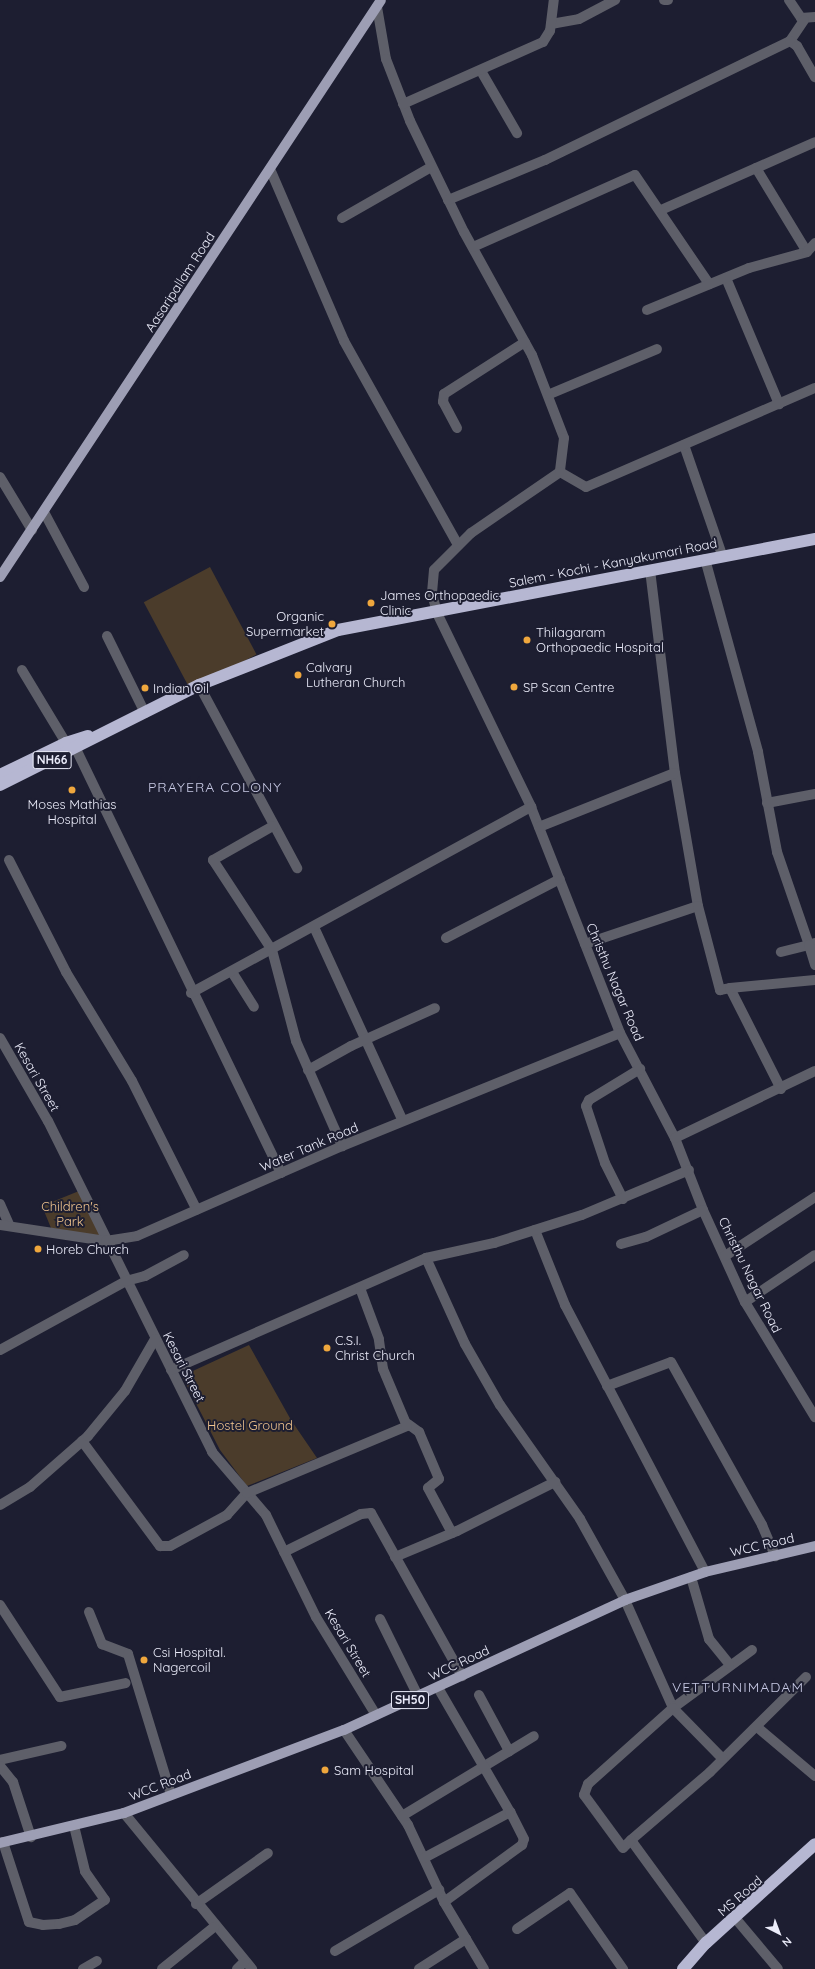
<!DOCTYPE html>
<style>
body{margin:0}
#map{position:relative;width:815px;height:1969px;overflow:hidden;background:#1d1e31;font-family:Quicksand,sans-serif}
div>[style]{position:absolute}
.green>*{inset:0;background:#4b3c2b;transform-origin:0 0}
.minor>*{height:10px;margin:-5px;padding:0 5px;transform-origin:5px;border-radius:5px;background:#5e5f69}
.major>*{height:10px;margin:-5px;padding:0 5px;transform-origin:5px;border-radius:5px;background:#9d9eb4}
.highway>*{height:12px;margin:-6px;padding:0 6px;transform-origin:6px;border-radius:6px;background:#b6b7d2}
.dots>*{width:11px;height:11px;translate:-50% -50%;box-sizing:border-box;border:2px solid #1d1e31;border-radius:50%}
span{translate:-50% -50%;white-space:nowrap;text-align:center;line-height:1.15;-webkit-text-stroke:4px #1d1e31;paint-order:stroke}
.shield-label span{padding:1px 3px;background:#1d1e31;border:1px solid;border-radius:3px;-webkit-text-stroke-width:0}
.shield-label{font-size:12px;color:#ebecfa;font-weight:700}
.street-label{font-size:13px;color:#ebecfa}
.poi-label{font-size:13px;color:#ebecfa}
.left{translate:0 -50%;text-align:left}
.right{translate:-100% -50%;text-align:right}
.park-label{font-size:13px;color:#f0c48e}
.neighbourhood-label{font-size:14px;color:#c6c8e3;letter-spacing:1px}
.north{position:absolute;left:759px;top:1913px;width:40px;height:40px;-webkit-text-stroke:3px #1d1e31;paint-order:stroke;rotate:138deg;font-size:11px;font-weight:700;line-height:16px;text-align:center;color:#ebecfa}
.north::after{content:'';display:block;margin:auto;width:14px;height:18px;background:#ebecfa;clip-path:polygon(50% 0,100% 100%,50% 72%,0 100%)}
</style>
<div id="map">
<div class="green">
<div style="left:210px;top:567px;width:99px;height:75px;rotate:62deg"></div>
<div style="clip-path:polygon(79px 1191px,104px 1239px,51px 1228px,42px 1206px)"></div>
<div style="clip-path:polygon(249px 1345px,291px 1420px,317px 1458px,247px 1486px,220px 1450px,182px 1376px)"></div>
</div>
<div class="minor">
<div style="left:664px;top:0;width:4px"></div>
<div style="left:789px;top:0;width:22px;rotate:56deg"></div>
<div style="left:801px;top:18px;width:14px;rotate:-4deg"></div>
<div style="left:377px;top:7px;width:53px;rotate:80.2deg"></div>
<div style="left:386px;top:59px;width:66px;rotate:68.8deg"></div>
<div style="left:410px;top:121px;width:123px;rotate:64.1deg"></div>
<div style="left:464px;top:232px;width:141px;rotate:61.1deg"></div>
<div style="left:532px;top:355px;width:89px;rotate:68.9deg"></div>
<div style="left:564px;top:438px;width:34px;rotate:97deg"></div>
<div style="left:560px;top:472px;width:108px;rotate:145.6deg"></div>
<div style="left:471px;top:533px;width:52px;rotate:135deg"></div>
<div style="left:434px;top:570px;width:24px;rotate:95deg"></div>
<div style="left:432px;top:594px;width:20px;rotate:75deg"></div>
<div style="left:437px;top:613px;width:216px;rotate:64.1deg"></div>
<div style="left:531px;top:807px;width:243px;rotate:68.5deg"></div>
<div style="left:620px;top:1033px;width:119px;rotate:62.4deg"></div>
<div style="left:675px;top:1138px;width:77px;rotate:68.7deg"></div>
<div style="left:703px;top:1210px;width:101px;rotate:65.5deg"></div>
<div style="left:745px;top:1302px;width:135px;rotate:58.7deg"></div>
<div style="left:551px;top:24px;width:28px;rotate:-10deg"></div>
<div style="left:579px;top:19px;width:41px;rotate:-27.8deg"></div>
<div style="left:790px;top:41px;width:25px;rotate:-56deg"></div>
<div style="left:481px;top:71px;width:72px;rotate:59.9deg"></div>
<div style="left:403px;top:104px;width:153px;rotate:-23.9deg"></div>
<div style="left:543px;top:42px;width:13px;rotate:-58deg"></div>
<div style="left:550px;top:31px;width:31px;rotate:-83deg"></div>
<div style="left:756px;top:168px;width:98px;rotate:58.7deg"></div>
<div style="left:270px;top:169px;width:187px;rotate:66.7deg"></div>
<div style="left:344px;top:341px;width:234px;rotate:60.8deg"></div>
<div style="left:448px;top:200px;width:105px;rotate:-22.4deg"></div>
<div style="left:545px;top:160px;width:272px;rotate:-25.9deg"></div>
<div style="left:790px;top:41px;width:9px;rotate:36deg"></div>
<div style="left:797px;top:46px;width:36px;rotate:60deg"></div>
<div style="left:661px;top:210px;width:168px;rotate:-23.8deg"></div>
<div style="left:342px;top:218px;width:103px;rotate:-29.8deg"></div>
<div style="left:473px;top:247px;width:177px;rotate:-24deg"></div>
<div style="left:635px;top:175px;width:132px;rotate:55.8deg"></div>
<div style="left:726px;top:278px;width:137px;rotate:67.2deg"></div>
<div style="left:647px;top:310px;width:110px;rotate:-22.4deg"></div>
<div style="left:749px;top:268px;width:60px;rotate:-15.4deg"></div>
<div style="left:807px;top:252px;width:12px;rotate:-48deg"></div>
<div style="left:550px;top:394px;width:116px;rotate:-22.8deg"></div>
<div style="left:457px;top:428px;width:30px;rotate:-118deg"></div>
<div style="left:443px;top:402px;width:8px;rotate:-83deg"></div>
<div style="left:444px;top:394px;width:96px;rotate:-32.7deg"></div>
<div style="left:684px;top:445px;width:116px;rotate:70.9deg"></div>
<div style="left:560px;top:472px;width:30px;rotate:30deg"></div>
<div style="left:586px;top:487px;width:249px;rotate:-23.4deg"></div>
<div style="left:0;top:477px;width:62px;rotate:58.9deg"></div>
<div style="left:44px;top:512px;width:85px;rotate:61.9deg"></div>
<div style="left:705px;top:559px;width:200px;rotate:74.6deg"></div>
<div style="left:758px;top:752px;width:102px;rotate:79.2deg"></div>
<div style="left:777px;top:852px;width:98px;rotate:71deg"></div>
<div style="left:809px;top:945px;width:29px;rotate:166deg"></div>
<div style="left:650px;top:570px;width:205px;rotate:83deg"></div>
<div style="left:675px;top:773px;width:135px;rotate:80.2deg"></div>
<div style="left:107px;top:636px;width:86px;rotate:63.7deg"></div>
<div style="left:22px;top:670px;width:85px;rotate:58.9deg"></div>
<div style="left:199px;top:685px;width:208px;rotate:61.8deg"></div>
<div style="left:76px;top:749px;width:471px;rotate:64.2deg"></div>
<div style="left:767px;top:803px;width:49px;rotate:-10.6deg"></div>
<div style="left:273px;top:826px;width:69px;rotate:150.5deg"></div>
<div style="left:213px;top:860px;width:108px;rotate:56.8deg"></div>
<div style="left:272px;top:950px;width:94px;rotate:75.2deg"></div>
<div style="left:296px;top:1041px;width:115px;rotate:66.3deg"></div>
<div style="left:539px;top:827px;width:146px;rotate:-21.7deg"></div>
<div style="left:9px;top:860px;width:126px;rotate:63deg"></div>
<div style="left:66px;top:972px;width:127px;rotate:58.8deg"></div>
<div style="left:132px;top:1081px;width:144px;rotate:63.3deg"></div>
<div style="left:314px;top:927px;width:213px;rotate:65.4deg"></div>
<div style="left:446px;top:938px;width:128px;rotate:-27.4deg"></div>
<div style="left:815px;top:943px;width:6px;rotate:162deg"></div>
<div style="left:809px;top:945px;width:21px;rotate:73deg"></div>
<div style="left:585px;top:944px;width:119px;rotate:-18.6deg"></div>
<div style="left:698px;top:906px;width:87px;rotate:75.3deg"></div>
<div style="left:720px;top:990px;width:10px;rotate:-11deg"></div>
<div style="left:232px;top:972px;width:41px;rotate:57.8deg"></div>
<div style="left:191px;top:993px;width:388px;rotate:-28.7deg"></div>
<div style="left:0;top:1038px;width:96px;rotate:60deg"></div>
<div style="left:48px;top:1121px;width:369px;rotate:63.6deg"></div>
<div style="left:212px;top:1452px;width:83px;rotate:49.4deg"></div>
<div style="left:266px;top:1515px;width:114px;rotate:63.9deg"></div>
<div style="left:316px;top:1617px;width:115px;rotate:58.5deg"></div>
<div style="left:308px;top:1070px;width:49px;rotate:-29.2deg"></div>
<div style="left:351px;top:1046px;width:92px;rotate:-24.3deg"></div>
<div style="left:781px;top:1089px;width:113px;rotate:-116.8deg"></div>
<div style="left:730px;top:988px;width:85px;rotate:-5.4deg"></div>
<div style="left:675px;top:1138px;width:155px;rotate:-25.6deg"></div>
<div style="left:623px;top:1199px;width:40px;rotate:-116.6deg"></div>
<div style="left:605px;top:1163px;width:60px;rotate:-108.4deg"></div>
<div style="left:586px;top:1106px;width:7px;rotate:-63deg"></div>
<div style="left:589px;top:1100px;width:60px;rotate:-31.3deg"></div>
<div style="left:0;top:1204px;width:24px;rotate:66deg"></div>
<div style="left:0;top:1225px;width:107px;rotate:8.6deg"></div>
<div style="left:106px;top:1241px;width:31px;rotate:-9deg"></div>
<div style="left:137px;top:1236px;width:224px;rotate:-23.7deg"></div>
<div style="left:342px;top:1146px;width:300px;rotate:-22.1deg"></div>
<div style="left:535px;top:1230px;width:81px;rotate:68.2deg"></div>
<div style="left:565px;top:1305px;width:301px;rotate:62.3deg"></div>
<div style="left:621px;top:1244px;width:26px;rotate:-16deg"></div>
<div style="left:646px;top:1237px;width:63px;rotate:-25.3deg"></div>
<div style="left:725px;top:1256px;width:108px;rotate:-33.2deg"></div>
<div style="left:426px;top:1258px;width:94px;rotate:65.6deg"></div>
<div style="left:465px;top:1344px;width:70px;rotate:60.2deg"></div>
<div style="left:500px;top:1405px;width:139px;rotate:54.9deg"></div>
<div style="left:580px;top:1519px;width:93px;rotate:60.9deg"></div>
<div style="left:625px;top:1600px;width:118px;rotate:66deg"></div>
<div style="left:673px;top:1708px;width:98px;rotate:-36.3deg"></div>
<div style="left:745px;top:1302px;width:84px;rotate:-33.9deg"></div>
<div style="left:0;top:1350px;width:144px;rotate:-28.7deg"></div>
<div style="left:126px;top:1281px;width:20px;rotate:-15deg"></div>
<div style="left:145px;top:1276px;width:44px;rotate:-28.3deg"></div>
<div style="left:171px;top:1370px;width:279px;rotate:-23.7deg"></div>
<div style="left:426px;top:1258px;width:70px;rotate:-12.4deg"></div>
<div style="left:494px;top:1243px;width:92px;rotate:-17.7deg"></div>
<div style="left:582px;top:1215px;width:116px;rotate:-22.8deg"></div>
<div style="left:607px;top:1386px;width:68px;rotate:-20.6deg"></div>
<div style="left:671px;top:1362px;width:187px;rotate:60.8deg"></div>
<div style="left:762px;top:1525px;width:34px;rotate:67deg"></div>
<div style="left:408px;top:1424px;width:14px;rotate:36deg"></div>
<div style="left:419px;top:1432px;width:51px;rotate:66.9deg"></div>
<div style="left:439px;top:1479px;width:14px;rotate:141deg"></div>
<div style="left:428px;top:1488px;width:51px;rotate:61.9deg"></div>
<div style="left:82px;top:1441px;width:131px;rotate:53.4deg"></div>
<div style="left:160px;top:1546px;width:10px"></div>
<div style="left:170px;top:1546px;width:65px;rotate:-28.5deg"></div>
<div style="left:227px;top:1515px;width:30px;rotate:-48deg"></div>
<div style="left:247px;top:1493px;width:173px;rotate:-22.7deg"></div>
<div style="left:407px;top:1426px;width:62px;rotate:-112.8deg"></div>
<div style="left:383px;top:1369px;width:30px;rotate:-98deg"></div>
<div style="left:379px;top:1339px;width:54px;rotate:-110.4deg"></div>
<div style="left:0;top:1505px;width:35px;rotate:-31deg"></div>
<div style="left:30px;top:1487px;width:77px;rotate:-41.3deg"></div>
<div style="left:88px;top:1436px;width:58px;rotate:-50.6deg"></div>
<div style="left:125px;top:1391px;width:60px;rotate:-60deg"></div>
<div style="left:284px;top:1552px;width:86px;rotate:-26.3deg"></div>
<div style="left:361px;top:1514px;width:10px;rotate:-6deg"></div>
<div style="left:371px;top:1513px;width:187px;rotate:60.8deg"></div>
<div style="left:395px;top:1557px;width:67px;rotate:-22.8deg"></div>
<div style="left:457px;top:1531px;width:110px;rotate:-26.6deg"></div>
<div style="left:691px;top:1577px;width:65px;rotate:73.8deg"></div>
<div style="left:709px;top:1639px;width:32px;rotate:51deg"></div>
<div style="left:0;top:1605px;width:110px;rotate:56.9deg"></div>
<div style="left:60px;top:1697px;width:67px;rotate:-12deg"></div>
<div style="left:89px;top:1612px;width:35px;rotate:68deg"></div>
<div style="left:102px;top:1644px;width:28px;rotate:21deg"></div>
<div style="left:128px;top:1654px;width:147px;rotate:73deg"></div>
<div style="left:380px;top:1619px;width:86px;rotate:63.7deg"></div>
<div style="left:479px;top:1695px;width:64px;rotate:61.8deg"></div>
<div style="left:757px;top:1727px;width:76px;rotate:40.2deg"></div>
<div style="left:344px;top:1730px;width:115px;rotate:56deg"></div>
<div style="left:408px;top:1825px;width:85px;rotate:64.9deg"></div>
<div style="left:444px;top:1902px;width:78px;rotate:59.2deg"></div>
<div style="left:0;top:1760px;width:63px;rotate:-12.9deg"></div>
<div style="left:0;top:1766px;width:21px;rotate:51deg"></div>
<div style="left:13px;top:1782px;width:58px;rotate:71.9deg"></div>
<div style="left:124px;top:1813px;width:202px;rotate:50.6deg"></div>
<div style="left:402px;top:1816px;width:154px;rotate:-31.2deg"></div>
<div style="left:631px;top:1840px;width:104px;rotate:-40.7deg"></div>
<div style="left:710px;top:1772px;width:135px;rotate:-44.7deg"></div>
<div style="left:3px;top:1842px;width:84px;rotate:72deg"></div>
<div style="left:29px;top:1922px;width:14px;rotate:12deg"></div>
<div style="left:43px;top:1925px;width:16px;rotate:-4deg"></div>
<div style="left:59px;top:1924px;width:16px;rotate:-14deg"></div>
<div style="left:75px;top:1920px;width:36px;rotate:-34deg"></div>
<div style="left:105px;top:1900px;width:35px;rotate:-125deg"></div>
<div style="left:85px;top:1871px;width:46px;rotate:-103.7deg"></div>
<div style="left:424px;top:1858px;width:98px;rotate:-28.1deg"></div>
<div style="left:510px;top:1812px;width:143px;rotate:-120.1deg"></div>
<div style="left:444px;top:1902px;width:97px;rotate:-36.2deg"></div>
<div style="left:522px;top:1845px;width:6px;rotate:-72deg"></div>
<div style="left:524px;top:1839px;width:30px;rotate:-117deg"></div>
<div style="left:196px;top:1904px;width:88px;rotate:-35.3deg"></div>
<div style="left:736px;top:1919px;width:65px;rotate:50deg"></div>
<div style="left:517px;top:1929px;width:64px;rotate:-34.2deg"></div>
<div style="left:570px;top:1893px;width:93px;rotate:55.1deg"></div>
<div style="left:706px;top:1943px;width:127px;rotate:-126.1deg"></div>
<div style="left:631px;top:1840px;width:11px;rotate:135deg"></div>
<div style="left:623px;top:1848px;width:66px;rotate:-126.3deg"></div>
<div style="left:584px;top:1795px;width:12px;rotate:-70deg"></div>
<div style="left:588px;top:1784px;width:114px;rotate:-41.8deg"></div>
<div style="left:673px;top:1708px;width:71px;rotate:45.6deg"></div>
<div style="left:335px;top:1951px;width:121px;rotate:-30.4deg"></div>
<div style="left:83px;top:1969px;width:16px;rotate:-30deg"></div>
<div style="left:162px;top:1969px;width:67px;rotate:-38.9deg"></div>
<div style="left:237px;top:1969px;width:11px;rotate:-45deg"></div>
<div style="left:419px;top:1969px;width:56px;rotate:-32.6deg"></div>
</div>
<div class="major">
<div style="left:0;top:577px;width:691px;rotate:-56.56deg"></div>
<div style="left:0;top:1843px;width:128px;rotate:-13.6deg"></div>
<div style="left:124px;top:1813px;width:235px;rotate:-20.7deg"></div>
<div style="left:344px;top:1730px;width:310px;rotate:-24.8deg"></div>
<div style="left:625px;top:1600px;width:85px;rotate:-19.3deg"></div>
<div style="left:705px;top:1572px;width:113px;rotate:-13.3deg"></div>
</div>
<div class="highway">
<div style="left:0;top:775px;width:73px;rotate:-25.9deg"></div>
<div style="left:66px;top:743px;width:23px;rotate:-18deg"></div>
<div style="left:0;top:785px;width:223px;rotate:-26.7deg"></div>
<div style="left:199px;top:685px;width:149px;rotate:-21.6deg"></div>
<div style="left:338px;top:630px;width:486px;rotate:-10.8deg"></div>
<div style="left:683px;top:1969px;width:35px;rotate:-49deg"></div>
<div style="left:706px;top:1943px;width:147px;rotate:-42.2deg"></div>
</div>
<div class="dots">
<div style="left:371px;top:603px;background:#efa73d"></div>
<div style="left:332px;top:624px;background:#efa73d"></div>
<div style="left:527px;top:640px;background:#efa73d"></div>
<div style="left:298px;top:675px;background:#efa73d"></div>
<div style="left:514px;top:687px;background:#efa73d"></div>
<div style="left:145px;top:688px;background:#efa73d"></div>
<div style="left:72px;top:790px;background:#efa73d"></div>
<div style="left:38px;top:1249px;background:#efa73d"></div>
<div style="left:327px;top:1348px;background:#efa73d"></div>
<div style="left:144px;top:1660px;background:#efa73d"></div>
<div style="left:325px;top:1770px;background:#efa73d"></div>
</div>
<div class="shield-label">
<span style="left:52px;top:760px">NH66</span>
<span style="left:410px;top:1700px">SH50</span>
</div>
<div class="street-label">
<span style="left:180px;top:282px;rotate:-57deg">Aasaripallam Road</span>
<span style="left:613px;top:563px;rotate:-11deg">Salem - Kochi - Kanyakumari Road</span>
<span style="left:615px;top:982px;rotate:67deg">Christhu Nagar Road</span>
<span style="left:37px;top:1077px;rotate:60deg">Kesari Street</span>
<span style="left:309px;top:1147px;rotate:-23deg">Water Tank Road</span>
<span style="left:750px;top:1275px;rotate:64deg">Christhu Nagar Road</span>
<span style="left:184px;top:1367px;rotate:63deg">Kesari Street</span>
<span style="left:762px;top:1545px;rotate:-13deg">WCC Road</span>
<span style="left:348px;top:1643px;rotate:59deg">Kesari Street</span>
<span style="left:459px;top:1663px;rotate:-25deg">WCC Road</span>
<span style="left:160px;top:1785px;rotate:-21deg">WCC Road</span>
<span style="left:740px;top:1896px;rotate:-41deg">MS Road</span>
</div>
<div class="poi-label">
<span class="left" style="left:380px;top:603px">James Orthopaedic<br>Clinic</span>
<span class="right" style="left:324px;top:624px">Organic<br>Supermarket</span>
<span class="left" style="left:536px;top:640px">Thilagaram<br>Orthopaedic Hospital</span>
<span class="left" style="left:306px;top:675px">Calvary<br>Lutheran Church</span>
<span class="left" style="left:523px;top:687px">SP Scan Centre</span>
<span class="left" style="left:153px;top:688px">Indian Oil</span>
<span style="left:72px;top:812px">Moses Mathias<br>Hospital</span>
<span class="left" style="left:46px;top:1249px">Horeb Church</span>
<span class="left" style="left:335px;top:1348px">C.S.I.<br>Christ Church</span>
<span class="left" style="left:153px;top:1660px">Csi Hospital.<br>Nagercoil</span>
<span class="left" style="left:334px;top:1770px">Sam Hospital</span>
</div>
<div class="park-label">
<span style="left:70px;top:1214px">Children's<br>Park</span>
<span style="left:250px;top:1425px">Hostel Ground</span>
</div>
<div class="neighbourhood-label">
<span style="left:215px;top:787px">PRAYERA COLONY</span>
<span style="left:738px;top:1687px">VETTURNIMADAM</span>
</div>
<div class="north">N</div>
</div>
